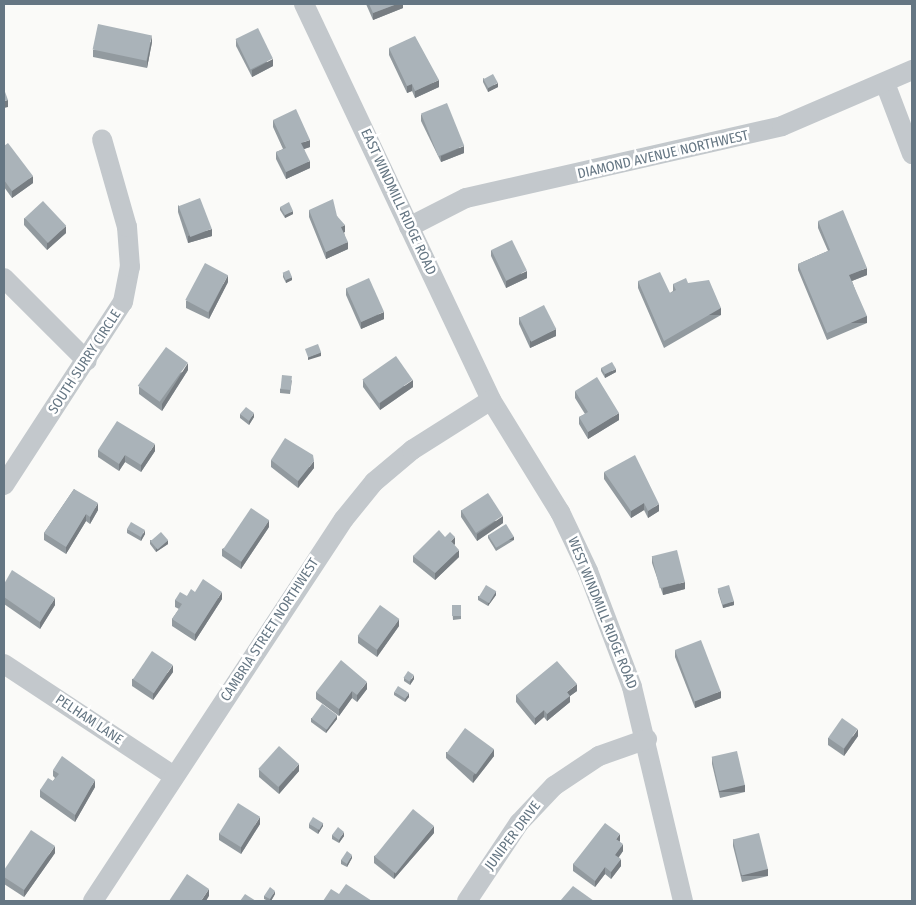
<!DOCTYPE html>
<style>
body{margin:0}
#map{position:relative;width:916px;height:905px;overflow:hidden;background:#fafaf8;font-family:"Fira Sans Condensed",sans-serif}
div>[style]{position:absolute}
.minor>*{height:20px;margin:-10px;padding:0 10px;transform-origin:10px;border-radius:10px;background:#c3c8cc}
.wall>*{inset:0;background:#929a9f}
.shaded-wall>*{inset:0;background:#777d82;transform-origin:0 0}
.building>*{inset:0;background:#aab3b9;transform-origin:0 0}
span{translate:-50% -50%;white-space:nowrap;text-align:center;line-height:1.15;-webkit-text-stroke:5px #fff;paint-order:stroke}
.street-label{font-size:14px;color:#657683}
.frame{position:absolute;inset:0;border:5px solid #657683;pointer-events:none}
</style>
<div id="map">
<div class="minor">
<div style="left:304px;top:4px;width:438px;rotate:64.7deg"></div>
<div style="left:491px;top:400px;width:132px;rotate:58.4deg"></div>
<div style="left:560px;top:512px;width:65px;rotate:64.6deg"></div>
<div style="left:588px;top:571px;width:124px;rotate:69.2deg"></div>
<div style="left:632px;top:687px;width:220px;rotate:76.6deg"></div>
<div style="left:885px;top:83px;width:76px;rotate:69.2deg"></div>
<div style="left:409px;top:227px;width:64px;rotate:-27deg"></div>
<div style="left:466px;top:198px;width:324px;rotate:-12.8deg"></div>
<div style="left:782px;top:126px;width:142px;rotate:-23.3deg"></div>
<div style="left:4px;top:278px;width:117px;rotate:45deg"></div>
<div style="left:4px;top:485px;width:218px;rotate:-57deg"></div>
<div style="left:123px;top:302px;width:36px;rotate:-79deg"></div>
<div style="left:130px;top:267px;width:40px;rotate:-94.3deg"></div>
<div style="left:127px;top:227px;width:91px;rotate:-105.9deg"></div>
<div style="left:4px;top:664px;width:204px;rotate:33.4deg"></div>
<div style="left:93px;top:901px;width:457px;rotate:-56.7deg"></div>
<div style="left:344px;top:519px;width:48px;rotate:-51deg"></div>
<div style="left:374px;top:482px;width:50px;rotate:-40.1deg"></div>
<div style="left:412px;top:450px;width:93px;rotate:-32.3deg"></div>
<div style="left:467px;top:901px;width:94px;rotate:-56.3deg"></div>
<div style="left:519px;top:823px;width:51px;rotate:-46.6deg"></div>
<div style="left:554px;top:786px;width:54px;rotate:-33.7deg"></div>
<div style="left:599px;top:756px;width:51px;rotate:-19.5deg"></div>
</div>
<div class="wall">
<div style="clip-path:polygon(366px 4px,403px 4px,403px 8px,373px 20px)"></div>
<div style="clip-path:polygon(236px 39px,273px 66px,252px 77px,236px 46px)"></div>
<div style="clip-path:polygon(152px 42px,147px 68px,93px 57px,93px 50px)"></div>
<div style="clip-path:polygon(389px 48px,439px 87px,415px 98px,412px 91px,407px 93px,389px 55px)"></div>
<div style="clip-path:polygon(483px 78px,498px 87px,488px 92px,483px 82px)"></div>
<div style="clip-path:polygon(421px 114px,464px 153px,441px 162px,421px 121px)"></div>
<div style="clip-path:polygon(273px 120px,310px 147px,304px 149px,310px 168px,286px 179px,276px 159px,276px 152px,283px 149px,273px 127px)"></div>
<div style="clip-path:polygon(4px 146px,33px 183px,12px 198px,4px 187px)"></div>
<div style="clip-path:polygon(178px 205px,212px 236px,188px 243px,178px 212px)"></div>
<div style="clip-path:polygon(280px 207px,293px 214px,285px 218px,280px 210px)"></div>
<div style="clip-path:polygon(309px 210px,337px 216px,345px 232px,344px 232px,348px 249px,326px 259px,309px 217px)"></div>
<div style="clip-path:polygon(24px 218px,66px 233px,47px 250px,24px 225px)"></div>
<div style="clip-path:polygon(818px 221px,867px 275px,852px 281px,867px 323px,827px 340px,798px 270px,798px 264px,828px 251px,818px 228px)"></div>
<div style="clip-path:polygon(491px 250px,527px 278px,506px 288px,491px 256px)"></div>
<div style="clip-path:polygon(283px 273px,292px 280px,286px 283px,283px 277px)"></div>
<div style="clip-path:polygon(638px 281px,670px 293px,673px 291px,673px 284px,688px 283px,721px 315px,664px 348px,638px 288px)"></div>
<div style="clip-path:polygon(228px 282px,209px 319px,186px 308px,186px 301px)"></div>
<div style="clip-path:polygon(346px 288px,384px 319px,361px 329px,346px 295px)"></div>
<div style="clip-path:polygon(519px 317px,556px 336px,530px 348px,519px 324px)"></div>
<div style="clip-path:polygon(601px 368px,616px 372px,605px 378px,601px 371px)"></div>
<div style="clip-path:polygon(188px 370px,162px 411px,139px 394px,139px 387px)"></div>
<div style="clip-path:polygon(292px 380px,290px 394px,280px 393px,280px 389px)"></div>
<div style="clip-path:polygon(363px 380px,413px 387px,380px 410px,363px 387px)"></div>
<div style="clip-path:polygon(575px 391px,619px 420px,588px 439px,579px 424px,579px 417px,585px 414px,575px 398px)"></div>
<div style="clip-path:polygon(240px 414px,254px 417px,249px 425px,240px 418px)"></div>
<div style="clip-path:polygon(98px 450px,155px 451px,141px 472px,125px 462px,119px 471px,98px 457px)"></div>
<div style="clip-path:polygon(271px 460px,314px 468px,298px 488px,271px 467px)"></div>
<div style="clip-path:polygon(604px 472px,659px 511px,648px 518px,644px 510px,631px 518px,604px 479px)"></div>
<div style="clip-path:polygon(74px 489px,98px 510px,90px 524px,86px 521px,66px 554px,44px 540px,44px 533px)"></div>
<div style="clip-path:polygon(461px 510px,503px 523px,477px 541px,461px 517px)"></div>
<div style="clip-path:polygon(269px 527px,241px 569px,222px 556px,222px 549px)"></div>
<div style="clip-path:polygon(127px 529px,145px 534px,141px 541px,127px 533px)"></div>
<div style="clip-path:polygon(488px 535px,514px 540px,496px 551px,488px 538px)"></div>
<div style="clip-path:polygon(445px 537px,455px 544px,454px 545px,459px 557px,435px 580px,413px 562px,413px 556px)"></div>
<div style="clip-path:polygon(150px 540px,168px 544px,156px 552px,150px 544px)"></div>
<div style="clip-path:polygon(652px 556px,685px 589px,663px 595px,652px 563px)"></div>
<div style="clip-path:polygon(4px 584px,55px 605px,40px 629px,4px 604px)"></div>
<div style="clip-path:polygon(718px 589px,734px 605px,723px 608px,718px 592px)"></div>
<div style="clip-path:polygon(195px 592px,222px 599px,195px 641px,172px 626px,172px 619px,179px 609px,175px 607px,175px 600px,187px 596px)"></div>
<div style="clip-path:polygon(496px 595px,488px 606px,478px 600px,478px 596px)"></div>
<div style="clip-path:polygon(452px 605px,461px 605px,461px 619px,453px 620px)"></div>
<div style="clip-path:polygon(399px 626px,377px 657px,358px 643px,358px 636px)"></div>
<div style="clip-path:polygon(675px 650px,721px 698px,695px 708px,675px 657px)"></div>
<div style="clip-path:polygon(173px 672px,153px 700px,132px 686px,132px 679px)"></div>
<div style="clip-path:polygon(404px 678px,414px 679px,410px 685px,404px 681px)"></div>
<div style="clip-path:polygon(367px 689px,357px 702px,352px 698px,339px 716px,316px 699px,316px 692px)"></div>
<div style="clip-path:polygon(577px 691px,570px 696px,570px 702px,547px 721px,544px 717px,535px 725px,516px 702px,516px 695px)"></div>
<div style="clip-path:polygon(394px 692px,409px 697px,405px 702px,394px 695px)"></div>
<div style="clip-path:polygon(311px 718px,337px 719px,326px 733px,311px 722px)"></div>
<div style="clip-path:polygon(858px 736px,844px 756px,828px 745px,828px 738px)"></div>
<div style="clip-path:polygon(446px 752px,494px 756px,473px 783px,446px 758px)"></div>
<div style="clip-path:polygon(712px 757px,745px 792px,720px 798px,712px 764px)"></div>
<div style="clip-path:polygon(53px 770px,95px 787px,75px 822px,40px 797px,40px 790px,53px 781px,55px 778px,53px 776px)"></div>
<div style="clip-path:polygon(259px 770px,299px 771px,279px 794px,259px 777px)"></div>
<div style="clip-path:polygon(260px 824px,241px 854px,219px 840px,219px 833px)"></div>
<div style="clip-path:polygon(309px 824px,323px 826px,318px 834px,309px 828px)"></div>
<div style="clip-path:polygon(434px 833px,394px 879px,374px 863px,374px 856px)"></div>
<div style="clip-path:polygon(332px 835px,344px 836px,339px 843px,332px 839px)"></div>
<div style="clip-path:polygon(733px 839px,768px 876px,742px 882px,733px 846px)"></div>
<div style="clip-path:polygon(619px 841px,623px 851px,619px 857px,621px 866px,611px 879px,605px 874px,595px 887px,573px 871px,573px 864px)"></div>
<div style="clip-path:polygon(55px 853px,24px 897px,4px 884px,4px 870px)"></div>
<div style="clip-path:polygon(352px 858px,347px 867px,341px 864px,341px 860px)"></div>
<div style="clip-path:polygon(275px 894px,271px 901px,268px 901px,264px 899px,264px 896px)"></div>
</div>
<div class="shaded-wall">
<div style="clip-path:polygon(397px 4px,403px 4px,403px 8px,373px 20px,373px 13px)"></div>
<div style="clip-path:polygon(152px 35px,152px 42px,147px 68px,147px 61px)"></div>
<div style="clip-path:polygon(273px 59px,273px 66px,252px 77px,252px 70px)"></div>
<div style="clip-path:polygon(439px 80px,439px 87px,415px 98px,415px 91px)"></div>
<div style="clip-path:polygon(498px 83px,498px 87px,488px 92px,488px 88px)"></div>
<div style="clip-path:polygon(412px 84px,412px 91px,407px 93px,407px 86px)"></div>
<div style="clip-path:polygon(8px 100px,8px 107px,4px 108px,4px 101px)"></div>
<div style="clip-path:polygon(310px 140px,310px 147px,301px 150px,301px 143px)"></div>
<div style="clip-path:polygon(464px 146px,464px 153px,441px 162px,441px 156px)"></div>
<div style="clip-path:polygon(310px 161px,310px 168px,286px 179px,286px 172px)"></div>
<div style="clip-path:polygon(33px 176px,33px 183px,12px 198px,12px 191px)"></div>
<div style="clip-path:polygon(293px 211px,293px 214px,285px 218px,285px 215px)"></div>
<div style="clip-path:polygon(345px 225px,345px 232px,341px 234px,341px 227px)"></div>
<div style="clip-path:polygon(66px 226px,66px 233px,47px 250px,47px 243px)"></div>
<div style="clip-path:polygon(212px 229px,212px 236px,188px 243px,188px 236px)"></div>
<div style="clip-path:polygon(348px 242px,348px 249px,326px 259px,326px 252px)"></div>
<div style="clip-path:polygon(867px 268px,867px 275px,849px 282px,849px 275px)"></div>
<div style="clip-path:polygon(527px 271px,527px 278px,506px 288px,506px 281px)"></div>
<div style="clip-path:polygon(228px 275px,228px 282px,209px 319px,209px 312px)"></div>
<div style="clip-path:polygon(292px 277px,292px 280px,286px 283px,286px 280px)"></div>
<div style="left:721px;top:308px;width:7px;height:66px;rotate:90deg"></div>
<div style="clip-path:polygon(384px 312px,384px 319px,361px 329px,361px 322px)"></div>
<div style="left:867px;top:316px;width:7px;height:43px;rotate:90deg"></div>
<div style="clip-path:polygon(556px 329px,556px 336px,530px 348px,530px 341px)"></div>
<div style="clip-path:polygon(321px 352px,321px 356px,308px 360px,308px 357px)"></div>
<div style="clip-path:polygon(188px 363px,188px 370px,162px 411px,162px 404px)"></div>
<div style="clip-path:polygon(616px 369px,616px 372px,605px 378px,605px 374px)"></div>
<div style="clip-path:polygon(413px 380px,413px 387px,380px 410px,380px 403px)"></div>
<div style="clip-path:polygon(254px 413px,254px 417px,249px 425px,249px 421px)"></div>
<div style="clip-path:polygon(619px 413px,619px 420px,588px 439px,588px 432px)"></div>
<div style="clip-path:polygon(155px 444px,155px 451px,141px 472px,141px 465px)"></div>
<div style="clip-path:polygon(125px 455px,125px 462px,119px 471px,119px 464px)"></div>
<div style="clip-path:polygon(314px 461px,314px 468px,298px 488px,298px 481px)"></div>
<div style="clip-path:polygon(98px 503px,98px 510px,90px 524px,90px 517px)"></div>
<div style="clip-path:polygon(644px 503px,644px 510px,631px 518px,631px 511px)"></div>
<div style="clip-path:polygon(659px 504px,659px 511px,648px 518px,648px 511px)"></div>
<div style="clip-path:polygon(86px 514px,86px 521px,66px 554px,66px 547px)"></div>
<div style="clip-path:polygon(503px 516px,503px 523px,477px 541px,477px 534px)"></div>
<div style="clip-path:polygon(269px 520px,269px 527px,241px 569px,241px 562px)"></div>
<div style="clip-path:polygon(145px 530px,145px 534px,141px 541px,141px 538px)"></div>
<div style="clip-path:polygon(455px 537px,455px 544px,451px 548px,451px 541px)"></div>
<div style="left:514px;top:537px;width:3px;height:21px;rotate:90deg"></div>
<div style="clip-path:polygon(168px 540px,168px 544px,156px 552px,156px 549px)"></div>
<div style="clip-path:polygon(459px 550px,459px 557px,435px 580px,435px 573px)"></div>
<div style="clip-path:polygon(685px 582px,685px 589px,663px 595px,663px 588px)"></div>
<div style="clip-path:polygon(496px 591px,496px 595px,488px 606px,488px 603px)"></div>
<div style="clip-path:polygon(222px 592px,222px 599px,195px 641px,195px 634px)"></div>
<div style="clip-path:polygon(55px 598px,55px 605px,40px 629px,40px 622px)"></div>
<div style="clip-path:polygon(734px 601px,734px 605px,723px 608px,723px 605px)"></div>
<div style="clip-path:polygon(399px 619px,399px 626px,377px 657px,377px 650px)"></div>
<div style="clip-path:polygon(173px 665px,173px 672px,153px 700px,153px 694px)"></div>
<div style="clip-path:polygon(414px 675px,414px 679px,410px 685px,410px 682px)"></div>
<div style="clip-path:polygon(367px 682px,367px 689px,357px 702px,357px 695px)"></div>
<div style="clip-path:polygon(577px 684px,577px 691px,570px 696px,570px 702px,547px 721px,547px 714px,567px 692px)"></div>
<div style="clip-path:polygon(352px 691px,352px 698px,339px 716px,339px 709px)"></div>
<div style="clip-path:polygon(721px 691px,721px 698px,695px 708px,695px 701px)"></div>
<div style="clip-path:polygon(409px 693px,409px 697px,405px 702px,405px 699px)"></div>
<div style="clip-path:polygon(544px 710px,544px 717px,535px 725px,535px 718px)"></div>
<div style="clip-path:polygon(337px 715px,337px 719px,326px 733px,326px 730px)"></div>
<div style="clip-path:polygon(858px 729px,858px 736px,844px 756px,844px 749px)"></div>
<div style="clip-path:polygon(494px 749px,494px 756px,473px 783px,473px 776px)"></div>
<div style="clip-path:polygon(299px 764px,299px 771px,279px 794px,279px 787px)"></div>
<div style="clip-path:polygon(95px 780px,95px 787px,75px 822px,75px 815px)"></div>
<div style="left:745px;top:785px;width:7px;height:26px;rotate:90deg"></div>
<div style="clip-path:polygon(260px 817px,260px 824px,241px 854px,241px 847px)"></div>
<div style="clip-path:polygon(323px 823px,323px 826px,318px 834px,318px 830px)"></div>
<div style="clip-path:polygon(434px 826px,434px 833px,394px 879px,394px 872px)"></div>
<div style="clip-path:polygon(344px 832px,344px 836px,339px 843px,339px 840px)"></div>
<div style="clip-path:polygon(620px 834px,620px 841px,616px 846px,616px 839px)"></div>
<div style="clip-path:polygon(623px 844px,623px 851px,615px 862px,615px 855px)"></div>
<div style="clip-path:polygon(55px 846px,55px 853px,24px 897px,24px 890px)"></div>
<div style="clip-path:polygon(352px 855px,352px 858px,347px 867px,347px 864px)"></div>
<div style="clip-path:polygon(621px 859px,621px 866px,611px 879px,611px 872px)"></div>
<div style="clip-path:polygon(605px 867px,605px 874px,595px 887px,595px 881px)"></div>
<div style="left:768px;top:869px;width:7px;height:27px;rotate:90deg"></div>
<div style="clip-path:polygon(209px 889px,209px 896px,206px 901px,201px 901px)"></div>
<div style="clip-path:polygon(275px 891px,275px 894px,271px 901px,270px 901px,270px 899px)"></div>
</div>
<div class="building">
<div style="clip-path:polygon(369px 4px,397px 4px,373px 13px)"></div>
<div style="left:98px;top:24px;width:55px;height:26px;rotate:12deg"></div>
<div style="left:258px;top:28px;width:34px;height:25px;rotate:64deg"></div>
<div style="clip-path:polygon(415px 36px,439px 80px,415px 91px,412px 84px,407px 86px,389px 48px)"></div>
<div style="left:493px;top:74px;width:10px;height:11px;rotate:61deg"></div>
<div style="clip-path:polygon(4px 89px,8px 100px,4px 101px)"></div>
<div style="left:447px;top:103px;width:46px;height:28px;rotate:68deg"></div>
<div style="clip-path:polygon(296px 109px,310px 140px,301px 143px,310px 161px,286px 172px,276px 152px,286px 148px,273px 120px)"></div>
<div style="clip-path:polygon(8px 143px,33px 176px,12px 191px,4px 180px,4px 146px)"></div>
<div style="left:200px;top:198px;width:33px;height:23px;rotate:69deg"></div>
<div style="clip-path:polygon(333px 199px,337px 216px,345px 225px,341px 227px,348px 242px,326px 252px,309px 210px)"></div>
<div style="left:43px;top:201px;width:34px;height:25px;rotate:47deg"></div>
<div style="clip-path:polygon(289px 202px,293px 211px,285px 215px,280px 207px)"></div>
<div style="clip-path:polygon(843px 210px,867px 268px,849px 275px,867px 316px,827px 333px,798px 264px,830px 250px,818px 221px)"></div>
<div style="left:512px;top:240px;width:34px;height:23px;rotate:64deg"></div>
<div style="left:205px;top:263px;width:26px;height:42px;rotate:28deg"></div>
<div style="left:289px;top:270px;width:8px;height:7px;rotate:67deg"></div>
<div style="clip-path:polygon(660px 272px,670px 293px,676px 290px,673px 284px,686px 278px,688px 283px,709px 280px,721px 308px,664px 341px,638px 281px)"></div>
<div style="left:369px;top:278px;width:37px;height:25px;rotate:66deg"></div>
<div style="left:544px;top:305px;width:27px;height:28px;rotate:63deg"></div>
<div style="left:318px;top:344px;width:9px;height:14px;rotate:69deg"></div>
<div style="left:166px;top:347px;width:27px;height:48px;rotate:36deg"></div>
<div style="left:396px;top:356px;width:29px;height:41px;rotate:55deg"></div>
<div style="clip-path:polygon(612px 362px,616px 369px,605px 374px,601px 368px)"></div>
<div style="left:282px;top:375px;width:10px;height:14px;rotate:6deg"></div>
<div style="clip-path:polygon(597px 377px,619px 413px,588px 432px,579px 417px,588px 412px,575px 391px)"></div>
<div style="clip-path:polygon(246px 407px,254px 413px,249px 421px,240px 414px)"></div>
<div style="clip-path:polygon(117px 421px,155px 444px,141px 465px,125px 455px,119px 464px,98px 450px)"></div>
<div style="clip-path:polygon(285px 438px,313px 455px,314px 461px,298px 481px,271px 460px)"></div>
<div style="clip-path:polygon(635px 455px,659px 504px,648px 511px,644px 503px,631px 511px,604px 472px)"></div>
<div style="clip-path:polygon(74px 489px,98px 503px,90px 517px,86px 514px,66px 547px,44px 533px)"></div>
<div style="left:488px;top:493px;width:27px;height:32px;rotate:57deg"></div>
<div style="left:251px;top:508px;width:22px;height:50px;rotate:34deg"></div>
<div style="left:131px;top:522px;width:16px;height:8px;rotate:30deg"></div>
<div style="left:506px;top:524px;width:15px;height:21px;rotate:58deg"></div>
<div style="clip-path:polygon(439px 530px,445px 537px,450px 532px,455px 537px,451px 541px,459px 550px,435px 573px,413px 556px)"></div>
<div style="left:161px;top:532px;width:11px;height:14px;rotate:49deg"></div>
<div style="left:677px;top:550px;width:33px;height:26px;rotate:76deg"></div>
<div style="clip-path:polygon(12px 570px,55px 598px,40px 622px,4px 597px,4px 584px)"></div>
<div style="clip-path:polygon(203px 579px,222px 592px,195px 634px,172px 619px,182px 604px,175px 600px,180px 592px,187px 596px,191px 589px,195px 592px)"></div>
<div style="left:486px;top:585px;width:12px;height:14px;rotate:31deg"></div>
<div style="left:729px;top:585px;width:17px;height:12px;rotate:73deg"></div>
<div style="left:380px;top:605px;width:24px;height:38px;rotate:36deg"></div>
<div style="left:452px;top:605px;width:9px;height:11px"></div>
<div style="left:701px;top:640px;width:55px;height:28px;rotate:69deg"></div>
<div style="left:152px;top:651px;width:25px;height:34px;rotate:34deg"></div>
<div style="clip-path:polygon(341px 660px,367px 682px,357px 695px,352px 691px,339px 709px,316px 692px)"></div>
<div style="clip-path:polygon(557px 661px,577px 684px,567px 692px,570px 696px,547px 714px,544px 710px,535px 718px,516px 695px)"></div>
<div style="left:408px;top:671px;width:7px;height:8px;rotate:34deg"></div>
<div style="left:398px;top:686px;width:13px;height:7px;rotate:32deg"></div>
<div style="left:322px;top:704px;width:19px;height:18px;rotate:36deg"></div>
<div style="left:842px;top:718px;width:19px;height:24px;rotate:35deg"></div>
<div style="left:465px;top:728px;width:36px;height:31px;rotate:36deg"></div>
<div style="left:279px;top:746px;width:27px;height:31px;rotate:42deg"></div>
<div style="left:737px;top:751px;width:35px;height:26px;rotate:77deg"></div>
<div style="clip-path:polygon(62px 756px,95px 780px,75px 815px,40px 790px,48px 778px,53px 781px,59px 774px,53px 770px)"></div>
<div style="left:238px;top:803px;width:26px;height:36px;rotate:32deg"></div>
<div style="left:413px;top:809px;width:27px;height:61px;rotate:39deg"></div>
<div style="left:313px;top:817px;width:12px;height:8px;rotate:31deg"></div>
<div style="clip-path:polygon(605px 823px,620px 834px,616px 839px,623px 844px,615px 855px,621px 859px,611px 872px,605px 867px,595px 881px,573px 864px)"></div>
<div style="clip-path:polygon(338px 827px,344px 832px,339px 840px,332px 835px)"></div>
<div style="clip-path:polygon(31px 830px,55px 846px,24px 890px,4px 877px,4px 870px)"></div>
<div style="left:759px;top:833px;width:37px;height:27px;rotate:76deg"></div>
<div style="clip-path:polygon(347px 851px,352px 855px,347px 864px,341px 860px)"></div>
<div style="clip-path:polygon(187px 874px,209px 889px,201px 901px,169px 901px)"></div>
<div style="clip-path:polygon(346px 884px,372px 901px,323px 901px,331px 889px,339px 894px)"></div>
<div style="clip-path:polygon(573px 886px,594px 901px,560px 901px)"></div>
<div style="clip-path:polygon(270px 887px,275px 891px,270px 899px,264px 896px)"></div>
<div style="clip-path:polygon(245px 894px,256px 901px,240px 901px)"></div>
</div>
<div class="street-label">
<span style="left:663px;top:155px;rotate:-13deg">DIAMOND AVENUE NORTHWEST</span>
<span style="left:398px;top:202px;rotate:65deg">EAST WINDMILL RIDGE ROAD</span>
<span style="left:85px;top:362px;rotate:-57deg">SOUTH SURRY CIRCLE</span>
<span style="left:602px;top:613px;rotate:68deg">WEST WINDMILL RIDGE ROAD</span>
<span style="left:270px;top:630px;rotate:-57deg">CAMBRIA STREET NORTHWEST</span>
<span style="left:89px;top:720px;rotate:34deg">PELHAM LANE</span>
<span style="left:513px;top:836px;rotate:-53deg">JUNIPER DRIVE</span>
</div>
<div class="frame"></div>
</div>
